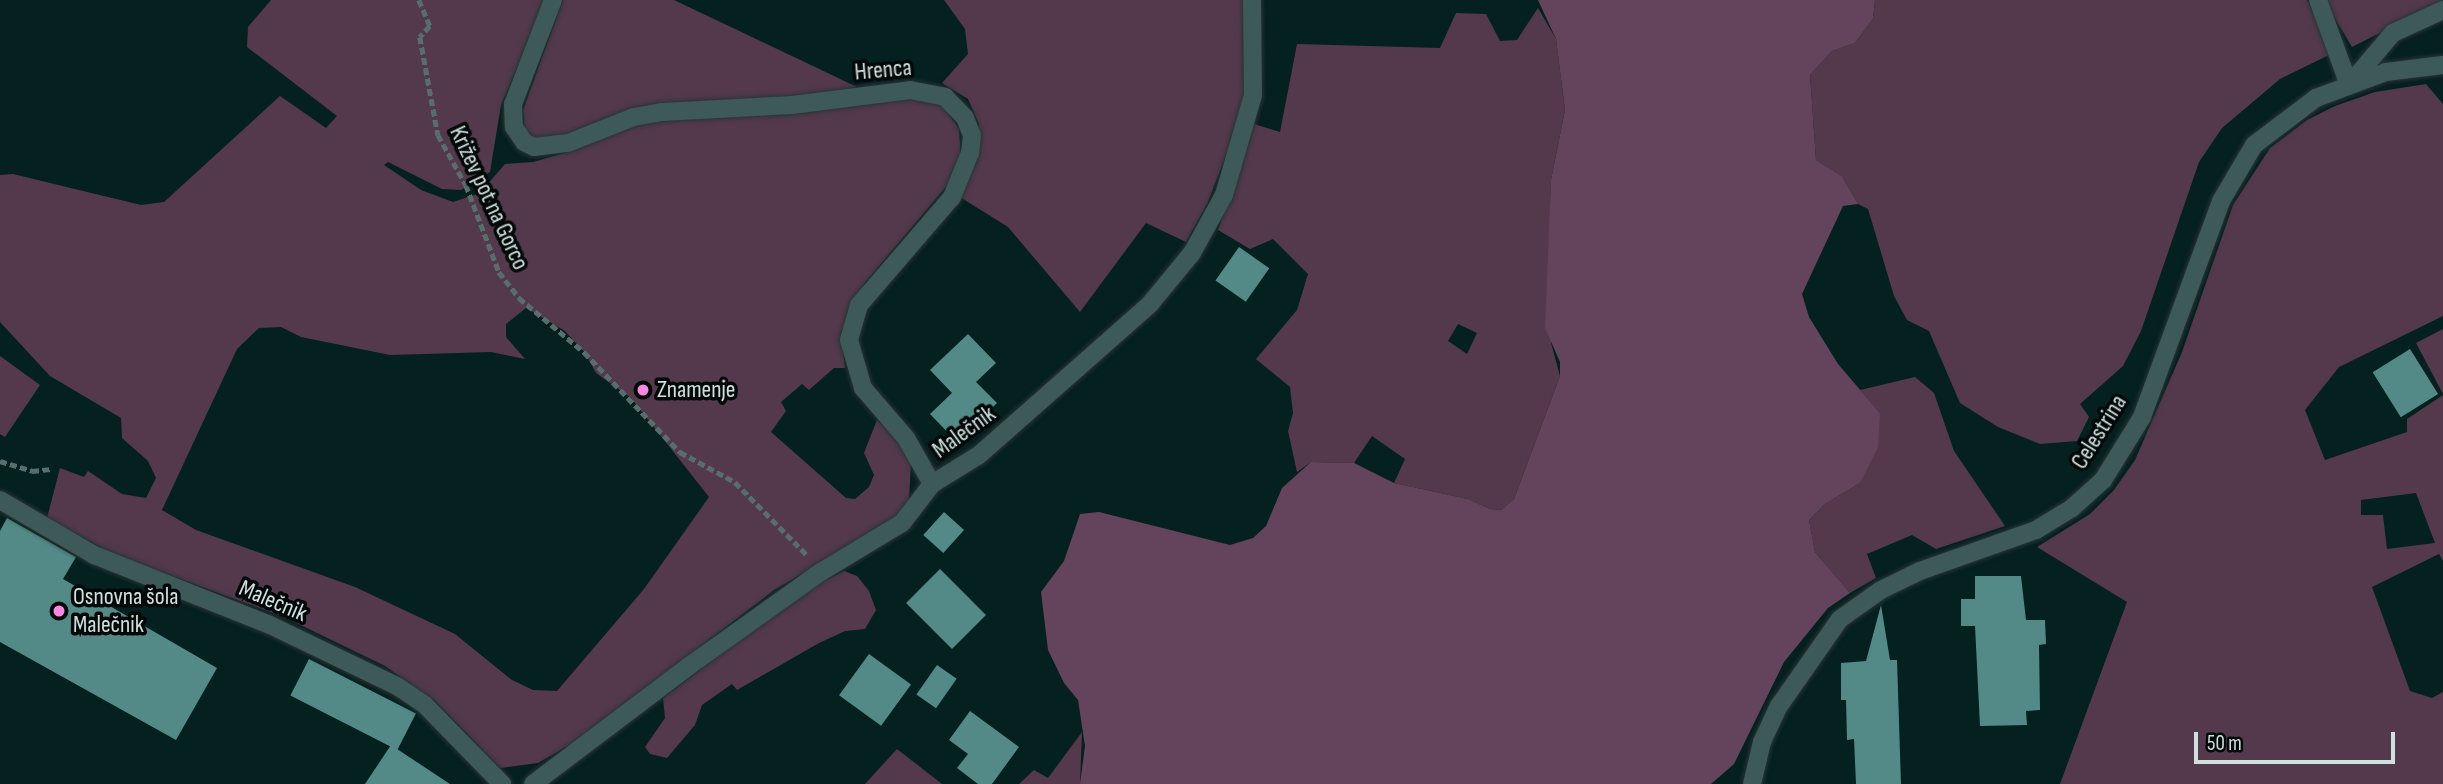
<!DOCTYPE html>
<meta charset="utf-8">
<style>
body{margin:0}
#map{position:relative;width:2443px;height:784px;overflow:hidden;background:#04201f;font-family:"Sofia Sans Condensed",sans-serif}
div>[style]{position:absolute}
.green>*{inset:0;background:#54394d}
.forest>*{inset:0;background:#64435c}
.building>*{inset:0;background:#538a87;transform-origin:0 0}
.path>*{height:4.5px;margin-top:-2.25px;transform-origin:0;background:repeating-linear-gradient(90deg,#576e6d 0 7px,transparent 0 10.5px)}
.roads{filter:drop-shadow(0 0 2px #2a3433) drop-shadow(0 0 2px #2a3433)}
.minor>*{height:18px;margin:-9px;padding:0 9px;transform-origin:9px;border-radius:9px;background:#3d5958}
.dots>*{width:19px;height:19px;translate:-50% -50%;box-sizing:border-box;border:4px solid #010807;border-radius:50%}
span{translate:-50% -50%;white-space:nowrap;text-align:center;line-height:1.15;-webkit-text-stroke:7px #010807;paint-order:stroke}
.street-label{font-size:24px;color:#d0e0df}
.poi-label{font-size:24px;color:#d0e0df}
.left{translate:0 -50%;text-align:left}
.scale{position:absolute;left:2194px;top:732px;width:201px;height:32px;box-sizing:border-box;border:4px solid #d0e0df;border-top:0;padding-left:9px;font-size:21px;line-height:24px;white-space:nowrap;color:#d0e0df;-webkit-text-stroke:5px #010807;paint-order:stroke}
</style>
<div id="map">
<div class="green">
<div style="clip-path:polygon(evenodd,271px 0,546px 0,501px 105px,490px 172px,461px 190px,442px 189px,388px 162px,384px 165px,421px 190px,453px 202px,480px 193px,505px 164px,533px 162px,568px 152px,634px 124px,908px 99px,930px 99px,943px 106px,959px 129px,961px 158px,949px 183px,864px 284px,851px 308px,841px 333px,845px 368px,834px 368px,809px 390px,802px 384px,781px 402px,786px 411px,771px 432px,846px 498px,855px 499px,869px 487px,874px 475px,864px 453px,877px 420px,902px 443px,911px 464px,909px 499px,893px 521px,774px 590px,578px 740px,538px 763px,500px 768px,435px 701px,385px 666px,284px 617px,115px 555px,47px 518px,60px 468px,84px 477px,88px 471px,122px 494px,146px 498px,156px 478px,148px 461px,122px 438px,121px 418px,50px 376px,0 322px,0 175px,13px 174px,141px 205px,164px 202px,280px 96px,326px 128px,337px 116px,247px 47px,248px 27px,271px 0,526px 308px,565px 331px,585px 353px,596px 373px,631px 398px,709px 497px,644px 589px,557px 691px,533px 690px,512px 680px,455px 634px,355px 587px,196px 530px,162px 510px,237px 349px,259px 328px,281px 327px,301px 337px,390px 355px,491px 352px,525px 359px,506px 337px,506px 324px,526px 308px)"></div>
<div style="clip-path:polygon(563px 0,674px 0,857px 87px,804px 96px,643px 108px,538px 143px,525px 135px,523px 110px)"></div>
<div style="clip-path:polygon(944px 0,1244px 0,1245px 88px,1237px 127px,1207px 204px,1186px 242px,1146px 223px,1080px 312px,1008px 227px,960px 197px,978px 159px,979px 124px,968px 99px,942px 83px,968px 54px,965px 29px)"></div>
<div style="clip-path:polygon(1875px 0,2307px 0,2333px 53px,2280px 79px,2222px 128px,2199px 162px,2141px 331px,2123px 366px,2080px 404px,2089px 417px,2077px 441px,2040px 444px,1998px 427px,1960px 403px,1929px 331px,1907px 320px,1894px 296px,1868px 209px,1858px 204px,1842px 176px,1816px 160px,1810px 75px,1832px 51px,1855px 43px,1873px 19px)"></div>
<div style="clip-path:polygon(2324px 0,2443px 0,2443px 1px,2352px 47px)"></div>
<div style="clip-path:polygon(evenodd,1538px 8px,1556px 39px,1565px 110px,1551px 180px,1550px 219px,1551px 343px,1560px 376px,1514px 499px,1501px 510px,1490px 509px,1468px 499px,1394px 483px,1405px 459px,1372px 436px,1354px 463px,1311px 462px,1297px 472px,1288px 431px,1293px 413px,1290px 387px,1256px 359px,1297px 310px,1308px 274px,1273px 239px,1250px 249px,1218px 230px,1254px 124px,1280px 132px,1297px 44px,1440px 48px,1456px 13px,1486px 14px,1500px 41px,1517px 40px,1538px 8px,1458px 324px,1477px 333px,1467px 354px,1448px 341px,1458px 324px)"></div>
<div style="clip-path:polygon(evenodd,2426px 84px,2443px 104px,2443px 316px,2339px 367px,2305px 410px,2325px 460px,2407px 432px,2407px 419px,2443px 395px,2443px 561px,2439px 554px,2372px 587px,2410px 691px,2432px 698px,2443px 692px,2443px 784px,2060px 784px,2127px 602px,2037px 547px,2090px 514px,2114px 490px,2135px 460px,2182px 352px,2233px 205px,2270px 148px,2307px 120px,2335px 106px,2375px 92px,2426px 84px,2416px 493px,2435px 543px,2387px 549px,2383px 515px,2361px 515px,2361px 500px,2416px 493px)"></div>
<div style="clip-path:polygon(2443px 329px,2443px 394px,2416px 343px)"></div>
<div style="clip-path:polygon(0 356px,40px 385px,5px 437px,0 434px)"></div>
<div style="clip-path:polygon(1915px 377px,1934px 393px,1954px 451px,2005px 526px,1936px 549px,1912px 535px,1867px 554px,1876px 578px,1850px 593px,1815px 552px,1809px 520px,1825px 504px,1860px 483px,1880px 413px,1860px 390px)"></div>
<div style="clip-path:polygon(844px 571px,857px 576px,869px 591px,876px 610px,865px 629px,845px 631px,819px 643px,737px 690px,732px 684px,702px 705px,695px 725px,667px 758px,650px 754px,645px 747px,665px 718px,663px 698px,804px 591px)"></div>
<div style="clip-path:polygon(1082px 732px,1080px 784px,1019px 784px,1034px 770px,1048px 778px)"></div>
<div style="clip-path:polygon(897px 749px,942px 784px,865px 784px)"></div>
</div>
<div class="forest">
<div style="clip-path:polygon(1538px 0,1875px 0,1873px 19px,1855px 43px,1832px 51px,1810px 75px,1816px 160px,1842px 176px,1858px 204px,1843px 206px,1802px 294px,1809px 317px,1838px 364px,1880px 413px,1878px 447px,1860px 483px,1825px 504px,1809px 520px,1815px 552px,1850px 593px,1828px 608px,1784px 662px,1734px 764px,1711px 784px,1080px 784px,1085px 746px,1078px 700px,1064px 683px,1048px 650px,1041px 592px,1064px 561px,1080px 514px,1099px 512px,1230px 545px,1253px 538px,1266px 526px,1282px 488px,1311px 462px,1354px 463px,1394px 483px,1468px 499px,1490px 509px,1501px 510px,1514px 499px,1560px 376px,1560px 362px,1545px 328px,1551px 180px,1565px 110px,1556px 39px)"></div>
</div>
<div class="building">
<div style="left:1239px;top:247px;width:37px;height:41px;rotate:35deg"></div>
<div style="clip-path:polygon(968px 334px,996px 363px,976px 382px,997px 403px,957px 442px,930px 414px,952px 393px,930px 370px)"></div>
<div style="left:2410px;top:349px;width:53px;height:44px;rotate:58deg"></div>
<div style="left:944px;top:512px;width:27px;height:31px;rotate:42deg"></div>
<div style="clip-path:polygon(7px 518px,76px 557px,63px 579px,217px 668px,176px 740px,0 642px,0 531px)"></div>
<div style="left:940px;top:569px;width:65px;height:48px;rotate:45deg"></div>
<div style="clip-path:polygon(1975px 576px,2021px 576px,2026px 620px,2045px 620px,2046px 644px,2039px 645px,2040px 710px,2026px 711px,2027px 725px,1980px 726px,1975px 626px,1961px 626px,1961px 599px,1975px 599px)"></div>
<div style="clip-path:polygon(1881px 605px,1890px 660px,1897px 660px,1901px 784px,1856px 784px,1854px 739px,1847px 740px,1846px 700px,1841px 700px,1841px 663px,1866px 661px)"></div>
<div style="left:869px;top:654px;width:52px;height:51px;rotate:36deg"></div>
<div style="left:309px;top:659px;width:120px;height:41px;rotate:27deg"></div>
<div style="left:937px;top:665px;width:24px;height:36px;rotate:35deg"></div>
<div style="clip-path:polygon(970px 711px,1019px 747px,992px 784px,978px 784px,957px 768px,968px 754px,949px 740px)"></div>
<div style="clip-path:polygon(391px 745px,450px 784px,365px 784px)"></div>
</div>
<div class="path">
<div style="left:419px;top:0;width:28px;rotate:67deg"></div>
<div style="left:430px;top:26px;width:15px;rotate:132deg"></div>
<div style="left:420px;top:37px;width:100px;rotate:79.6deg"></div>
<div style="left:438px;top:135px;width:57px;rotate:60.8deg"></div>
<div style="left:466px;top:185px;width:93px;rotate:69.2deg"></div>
<div style="left:499px;top:272px;width:33px;rotate:52deg"></div>
<div style="left:519px;top:298px;width:85px;rotate:39.7deg"></div>
<div style="left:584px;top:352px;width:139px;rotate:46.2deg"></div>
<div style="left:680px;top:452px;width:63px;rotate:28.6deg"></div>
<div style="left:735px;top:482px;width:103px;rotate:45.4deg"></div>
<div style="left:0;top:461px;width:34px;rotate:17deg"></div>
<div style="left:32px;top:471px;width:18px;rotate:-6deg"></div>
</div>
<div class="roads">
<div class="minor">
<div style="left:553px;top:0;width:111px;rotate:111deg"></div>
<div style="left:513px;top:104px;width:23px;rotate:88deg"></div>
<div style="left:514px;top:127px;width:18px;rotate:56deg"></div>
<div style="left:524px;top:142px;width:11px;rotate:27deg"></div>
<div style="left:534px;top:147px;width:34px;rotate:-7deg"></div>
<div style="left:568px;top:143px;width:71px;rotate:-21.5deg"></div>
<div style="left:634px;top:117px;width:29px;rotate:-10deg"></div>
<div style="left:663px;top:112px;width:129px;rotate:-3.1deg"></div>
<div style="left:792px;top:105px;width:119px;rotate:-7.2deg"></div>
<div style="left:910px;top:90px;width:36px;rotate:11deg"></div>
<div style="left:945px;top:97px;width:29px;rotate:46deg"></div>
<div style="left:965px;top:118px;width:18px;rotate:68deg"></div>
<div style="left:972px;top:135px;width:18px;rotate:96deg"></div>
<div style="left:970px;top:153px;width:48px;rotate:112.2deg"></div>
<div style="left:952px;top:197px;width:143px;rotate:130.7deg"></div>
<div style="left:859px;top:305px;width:36px;rotate:106deg"></div>
<div style="left:849px;top:340px;width:50px;rotate:73.7deg"></div>
<div style="left:863px;top:388px;width:66px;rotate:49.3deg"></div>
<div style="left:906px;top:438px;width:53px;rotate:60.5deg"></div>
<div style="left:2318px;top:0;width:90px;rotate:70deg"></div>
<div style="left:2349px;top:85px;width:68px;rotate:-49.8deg"></div>
<div style="left:2393px;top:33px;width:55px;rotate:-24.7deg"></div>
<div style="left:0;top:500px;width:109px;rotate:30.3deg"></div>
<div style="left:94px;top:555px;width:189px;rotate:21.7deg"></div>
<div style="left:270px;top:625px;width:141px;rotate:25.7deg"></div>
<div style="left:397px;top:686px;width:32px;rotate:34deg"></div>
<div style="left:424px;top:704px;width:112px;rotate:45.7deg"></div>
<div style="left:533px;top:784px;width:196px;rotate:-37.1deg"></div>
<div style="left:689px;top:666px;width:162px;rotate:-35.5deg"></div>
<div style="left:821px;top:572px;width:95px;rotate:-31.2deg"></div>
<div style="left:902px;top:523px;width:49px;rotate:-52.4deg"></div>
<div style="left:932px;top:484px;width:55px;rotate:-31.7deg"></div>
<div style="left:979px;top:455px;width:228px;rotate:-41.4deg"></div>
<div style="left:1150px;top:304px;width:66px;rotate:-50.5deg"></div>
<div style="left:1192px;top:253px;width:66px;rotate:-61.1deg"></div>
<div style="left:1224px;top:195px;width:104px;rotate:-73.8deg"></div>
<div style="left:1253px;top:95px;width:95px;rotate:-90.6deg"></div>
<div style="left:1752px;top:784px;width:43px;rotate:-76.6deg"></div>
<div style="left:1762px;top:742px;width:40px;rotate:-65deg"></div>
<div style="left:1779px;top:706px;width:106px;rotate:-55deg"></div>
<div style="left:1840px;top:619px;width:50px;rotate:-35.3deg"></div>
<div style="left:1881px;top:590px;width:43px;rotate:-26deg"></div>
<div style="left:1920px;top:571px;width:123px;rotate:-19.5deg"></div>
<div style="left:2036px;top:530px;width:42px;rotate:-31.4deg"></div>
<div style="left:2072px;top:508px;width:42px;rotate:-42.1deg"></div>
<div style="left:2103px;top:480px;width:74px;rotate:-58.2deg"></div>
<div style="left:2142px;top:417px;width:230px;rotate:-69.9deg"></div>
<div style="left:2221px;top:201px;width:65px;rotate:-59.5deg"></div>
<div style="left:2254px;top:145px;width:78px;rotate:-37.2deg"></div>
<div style="left:2316px;top:98px;width:75px;rotate:-20.4deg"></div>
<div style="left:2386px;top:72px;width:57px;rotate:-7deg"></div>
</div>
</div>
<div class="dots">
<div style="left:643px;top:390px;background:#fc86e3"></div>
<div style="left:59px;top:611px;background:#fc86e3"></div>
</div>
<div class="street-label">
<span style="left:883px;top:70px;rotate:-5deg">Hrenca</span>
<span style="left:489px;top:198px;rotate:65deg">Križev pot na Gorco</span>
<span style="left:964px;top:432px;rotate:-36deg">Malečnik</span>
<span style="left:2099px;top:432px;rotate:-58deg">Celestrina</span>
<span style="left:273px;top:601px;rotate:23deg">Malečnik</span>
</div>
<div class="poi-label">
<span class="left" style="left:657px;top:390px">Znamenje</span>
<span class="left" style="left:73px;top:611px">Osnovna šola<br>Malečnik</span>
</div>
<div class="scale">50 m</div>
</div>
